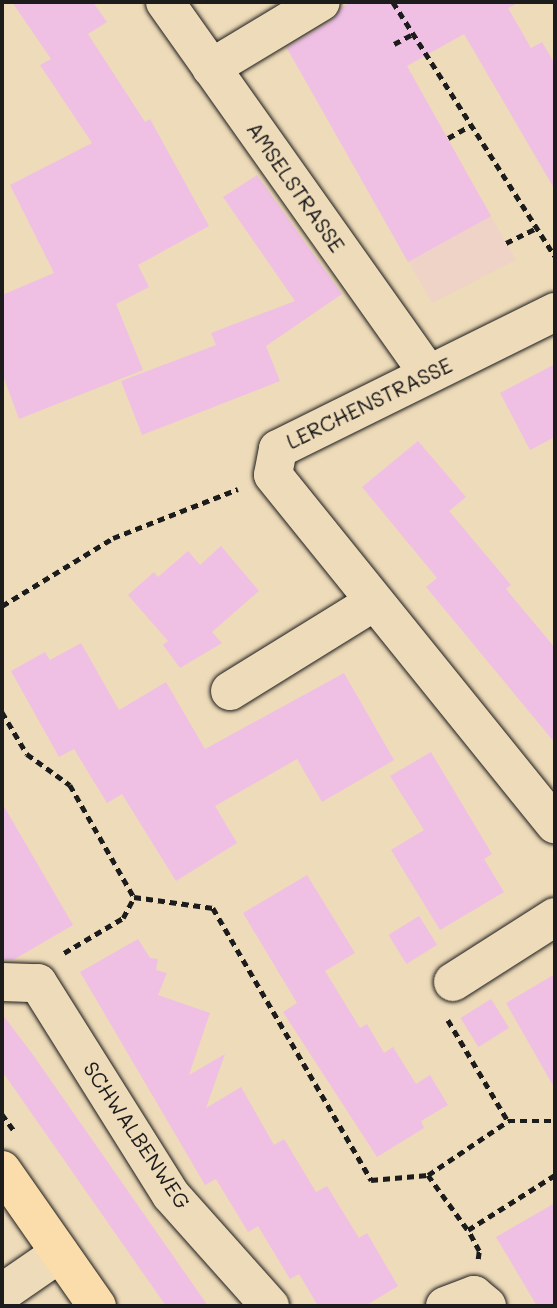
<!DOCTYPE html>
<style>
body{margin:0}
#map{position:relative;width:557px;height:1308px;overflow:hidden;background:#eedbb9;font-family:Mali,sans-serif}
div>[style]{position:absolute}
.built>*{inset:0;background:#eed3c6}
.building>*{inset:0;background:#efc0e4;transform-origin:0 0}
.path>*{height:4.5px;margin-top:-2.25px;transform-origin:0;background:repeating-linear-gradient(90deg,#1c1c1c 0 7px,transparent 0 12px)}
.roads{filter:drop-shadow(0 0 2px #1c1c1c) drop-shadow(0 0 2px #1c1c1c)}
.minor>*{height:38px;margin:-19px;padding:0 19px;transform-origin:19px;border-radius:19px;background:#eedbb9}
.major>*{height:38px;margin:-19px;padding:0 19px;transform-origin:19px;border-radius:19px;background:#fbddab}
span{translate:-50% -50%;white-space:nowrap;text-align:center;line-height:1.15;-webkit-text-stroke:6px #eedbb9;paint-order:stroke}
.street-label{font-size:21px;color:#1c1c1c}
.frame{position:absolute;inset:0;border:4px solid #1c1c1c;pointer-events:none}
</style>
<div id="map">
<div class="built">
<div style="clip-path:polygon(351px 2px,369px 2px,516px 260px,432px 303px,283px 42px)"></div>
</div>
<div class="building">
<div style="clip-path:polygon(12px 2px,93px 2px,107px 22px,88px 34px,145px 122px,150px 119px,209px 226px,138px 265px,149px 287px,116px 304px,143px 370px,19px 419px,2px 373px,2px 295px,54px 273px,10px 185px,92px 143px,40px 65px,51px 59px)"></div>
<div style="clip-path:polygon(351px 2px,520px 2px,508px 8px,531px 48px,542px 42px,555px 64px,555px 190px,464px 34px,407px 66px,491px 216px,408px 262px,287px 48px,332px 21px,342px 7px)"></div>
<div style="clip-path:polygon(257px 175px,342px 294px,266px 346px,280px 381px,142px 435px,121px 381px,216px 345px,211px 333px,295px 301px,223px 197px)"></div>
<div style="clip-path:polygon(555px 364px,555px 437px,530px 450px,500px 393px)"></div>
<div style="clip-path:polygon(418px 441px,466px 497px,449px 511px,511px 585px,506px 589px,555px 648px,555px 743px,426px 587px,437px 578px,362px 487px)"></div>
<div style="clip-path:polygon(221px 546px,259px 591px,212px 632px,222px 643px,180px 668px,163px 645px,168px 641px,128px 595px,154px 572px,158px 577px,188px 551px,200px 565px)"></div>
<div style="clip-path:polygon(81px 643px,119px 710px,166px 682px,205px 749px,344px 673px,394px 760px,322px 802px,297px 759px,215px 806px,237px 843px,176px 881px,122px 794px,107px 803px,74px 749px,59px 757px,11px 671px,45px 652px,50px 660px)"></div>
<div style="clip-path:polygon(431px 752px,492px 854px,484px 859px,504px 892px,440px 930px,391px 850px,424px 830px,390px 776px)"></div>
<div style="clip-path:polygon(2px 803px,73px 925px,13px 960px,2px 960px)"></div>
<div style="clip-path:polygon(307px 875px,355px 953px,325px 971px,360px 1028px,367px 1024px,384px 1053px,393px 1047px,416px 1084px,430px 1075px,448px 1105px,421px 1121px,424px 1128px,377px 1157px,283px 1012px,297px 1003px,243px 913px)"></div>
<div style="left:419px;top:916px;width:34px;height:36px;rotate:58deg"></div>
<div style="clip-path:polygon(138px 939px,150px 958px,158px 959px,156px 970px,167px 973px,158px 995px,210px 1013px,189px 1075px,225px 1054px,206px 1108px,241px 1087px,274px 1145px,284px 1139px,316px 1192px,327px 1186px,359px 1238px,367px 1233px,398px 1286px,365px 1306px,318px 1306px,299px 1274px,290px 1279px,258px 1226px,248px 1232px,216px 1179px,205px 1185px,80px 972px)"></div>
<div style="clip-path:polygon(555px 974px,555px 1089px,506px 1003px)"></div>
<div style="left:491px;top:999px;width:34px;height:36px;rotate:58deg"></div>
<div style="clip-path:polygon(2px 1014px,31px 1052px,208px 1306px,166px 1306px,2px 1071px)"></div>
<div style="clip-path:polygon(555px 1203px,555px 1306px,537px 1306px,496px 1237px)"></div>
</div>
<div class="path">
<div style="left:393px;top:2px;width:301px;rotate:57.5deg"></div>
<div style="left:394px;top:44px;width:21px;rotate:-28deg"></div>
<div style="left:448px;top:138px;width:26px;rotate:-29deg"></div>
<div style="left:506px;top:243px;width:34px;rotate:-26deg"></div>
<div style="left:2px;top:606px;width:130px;rotate:-31.5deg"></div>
<div style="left:113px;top:538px;width:134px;rotate:-21.4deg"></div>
<div style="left:2px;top:712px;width:49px;rotate:59.2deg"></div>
<div style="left:27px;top:754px;width:53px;rotate:35.8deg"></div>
<div style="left:70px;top:785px;width:129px;rotate:60.3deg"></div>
<div style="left:64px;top:953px;width:69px;rotate:-30.7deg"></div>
<div style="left:123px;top:918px;width:24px;rotate:-62deg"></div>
<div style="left:134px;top:897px;width:80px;rotate:7.9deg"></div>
<div style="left:213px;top:908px;width:315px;rotate:59.8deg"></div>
<div style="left:371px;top:1180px;width:57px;rotate:-5deg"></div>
<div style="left:428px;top:1175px;width:68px;rotate:54deg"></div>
<div style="left:448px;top:1020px;width:117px;rotate:59.3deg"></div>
<div style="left:2px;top:1114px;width:22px;rotate:54deg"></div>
<div style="left:428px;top:1175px;width:97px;rotate:-34deg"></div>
<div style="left:508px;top:1121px;width:47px"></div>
<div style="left:478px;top:1259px;width:8px;rotate:-83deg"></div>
<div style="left:479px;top:1251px;width:24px;rotate:-118deg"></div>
<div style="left:468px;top:1230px;width:103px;rotate:-32.3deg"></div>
</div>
<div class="roads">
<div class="minor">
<div style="left:165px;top:2px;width:455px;rotate:54.7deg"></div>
<div style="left:211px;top:68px;width:128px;rotate:-31deg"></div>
<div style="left:555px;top:312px;width:309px;rotate:153.7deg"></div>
<div style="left:278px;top:449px;width:26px;rotate:101deg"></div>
<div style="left:273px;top:475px;width:449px;rotate:51.1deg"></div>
<div style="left:230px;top:691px;width:169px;rotate:-31.7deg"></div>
<div style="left:2px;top:982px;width:36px;rotate:2deg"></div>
<div style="left:38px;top:983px;width:250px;rotate:57.9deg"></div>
<div style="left:171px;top:1195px;width:149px;rotate:48.3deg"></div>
<div style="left:453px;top:982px;width:121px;rotate:-32.5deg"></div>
<div style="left:2px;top:1293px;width:70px;rotate:-34.6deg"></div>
<div style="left:445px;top:1306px;width:31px;rotate:-21deg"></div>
<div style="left:474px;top:1295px;width:17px;rotate:40deg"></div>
</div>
<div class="major">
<div style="left:2px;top:1170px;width:166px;rotate:55.1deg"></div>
</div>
</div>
<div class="street-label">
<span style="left:296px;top:187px;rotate:55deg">AMSELSTRASSE</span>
<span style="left:369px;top:403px;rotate:-26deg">LERCHENSTRASSE</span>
<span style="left:137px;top:1135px;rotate:56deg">SCHWALBENWEG</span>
</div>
<div class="frame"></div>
</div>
